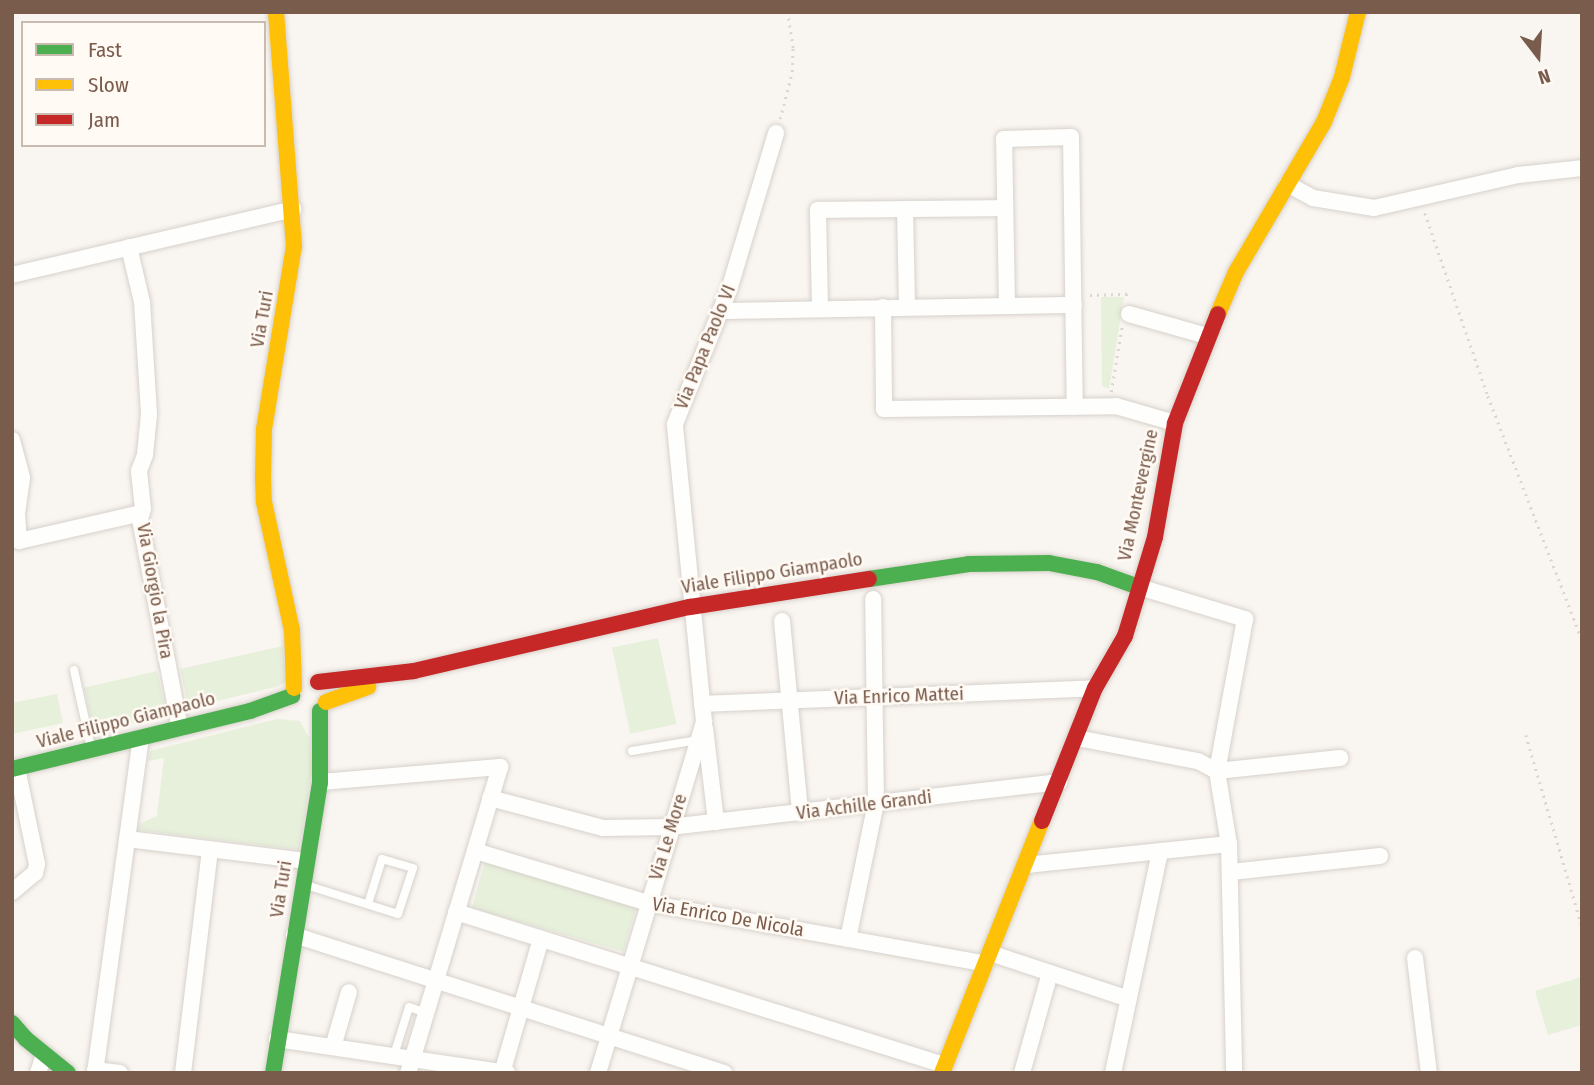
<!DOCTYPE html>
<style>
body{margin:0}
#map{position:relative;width:1594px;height:1085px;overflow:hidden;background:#f9f5f0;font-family:"Fira Sans Condensed",sans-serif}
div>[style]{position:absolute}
.green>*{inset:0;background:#e7f0db;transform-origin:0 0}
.path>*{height:2.5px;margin-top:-1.25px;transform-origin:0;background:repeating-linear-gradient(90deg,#dcd5d0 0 2px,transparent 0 7px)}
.roads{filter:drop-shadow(0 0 2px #d7d1cb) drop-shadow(0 0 2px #d7d1cb)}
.lane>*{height:8px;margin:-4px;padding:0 4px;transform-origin:4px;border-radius:4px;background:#fefefd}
.street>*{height:16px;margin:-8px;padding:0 8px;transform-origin:8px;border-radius:8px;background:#fefefd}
.fast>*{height:16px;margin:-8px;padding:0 8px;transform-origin:8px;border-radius:8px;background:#4caf50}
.slow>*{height:16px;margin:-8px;padding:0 8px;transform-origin:8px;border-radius:8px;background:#ffc107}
.jam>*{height:16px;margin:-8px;padding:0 8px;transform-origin:8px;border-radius:8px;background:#c62828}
span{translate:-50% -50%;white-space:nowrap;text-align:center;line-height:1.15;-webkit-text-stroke:5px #fffaf3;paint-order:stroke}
.street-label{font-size:19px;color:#7a5c4d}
.frame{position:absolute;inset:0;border:14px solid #7a5c4d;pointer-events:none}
.legend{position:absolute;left:21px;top:21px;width:245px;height:126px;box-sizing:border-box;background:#fffaf3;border:2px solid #cabbb1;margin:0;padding:9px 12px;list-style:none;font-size:21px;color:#7a5c4d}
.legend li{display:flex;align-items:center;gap:14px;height:35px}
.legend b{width:35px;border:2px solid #cabbb1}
.north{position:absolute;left:1503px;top:21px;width:70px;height:70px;-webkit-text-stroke:5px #fffaf3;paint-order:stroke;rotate:163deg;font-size:19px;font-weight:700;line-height:28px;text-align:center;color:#7a5c4d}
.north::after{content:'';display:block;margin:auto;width:24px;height:32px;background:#7a5c4d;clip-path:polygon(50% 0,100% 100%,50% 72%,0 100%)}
</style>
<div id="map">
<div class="green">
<div style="clip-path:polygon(1101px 297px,1124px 297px,1109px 389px,1102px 386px)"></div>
<div style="left:658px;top:638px;width:88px;height:47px;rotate:78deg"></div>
<div style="clip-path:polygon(283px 646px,286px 682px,279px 686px,189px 708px,180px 669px)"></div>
<div style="left:157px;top:671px;width:45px;height:75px;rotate:77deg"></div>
<div style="clip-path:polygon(57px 694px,63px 723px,12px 734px,12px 703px)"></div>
<div style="clip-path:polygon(277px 719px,300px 721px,309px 738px,312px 769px,299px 850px,138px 830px,139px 824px,157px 816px,164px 758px,148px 761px,150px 751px)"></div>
<div style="left:485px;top:862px;width:158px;height:48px;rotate:16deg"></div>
<div style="clip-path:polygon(1582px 977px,1582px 1025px,1548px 1035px,1535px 991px)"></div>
</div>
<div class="path">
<div style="left:780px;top:119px;width:49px;rotate:-75.7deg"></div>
<div style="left:792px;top:72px;width:24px;rotate:-88deg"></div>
<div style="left:793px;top:48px;width:36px;rotate:-99deg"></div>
<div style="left:1425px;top:213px;width:194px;rotate:71deg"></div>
<div style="left:1488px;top:396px;width:261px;rotate:68.9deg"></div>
<div style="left:1090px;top:295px;width:37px;rotate:-2deg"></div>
<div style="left:1127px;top:294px;width:5px;rotate:101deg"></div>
<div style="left:1111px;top:392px;width:67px;rotate:-80.5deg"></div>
<div style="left:1526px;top:735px;width:200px;rotate:73.7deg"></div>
</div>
<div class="roads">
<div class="lane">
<div style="left:74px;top:670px;width:79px;rotate:77.6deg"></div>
<div style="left:632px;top:751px;width:67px;rotate:-9.5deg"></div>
<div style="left:306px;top:885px;width:96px;rotate:17.5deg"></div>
<div style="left:398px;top:914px;width:48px;rotate:-71.9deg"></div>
<div style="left:413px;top:868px;width:32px;rotate:-164deg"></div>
<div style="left:382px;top:859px;width:47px;rotate:107.3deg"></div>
<div style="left:394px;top:1055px;width:50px;rotate:-72.6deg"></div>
<div style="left:409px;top:1007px;width:18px;rotate:19deg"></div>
</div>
<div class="street">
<div style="left:1287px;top:184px;width:30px;rotate:28deg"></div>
<div style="left:1313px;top:198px;width:62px;rotate:9.3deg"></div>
<div style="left:1374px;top:208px;width:148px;rotate:-12.9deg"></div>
<div style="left:1518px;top:175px;width:64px;rotate:-6.2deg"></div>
<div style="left:905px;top:209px;width:98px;rotate:88.8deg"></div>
<div style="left:129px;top:247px;width:57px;rotate:76.7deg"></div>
<div style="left:142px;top:302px;width:112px;rotate:86.4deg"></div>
<div style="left:149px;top:414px;width:41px;rotate:95.6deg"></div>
<div style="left:145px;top:455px;width:17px;rotate:111deg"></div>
<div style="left:139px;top:471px;width:38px;rotate:84deg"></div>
<div style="left:143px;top:509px;width:10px;rotate:107deg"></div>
<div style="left:140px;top:519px;width:213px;rotate:79.2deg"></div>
<div style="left:12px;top:275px;width:289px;rotate:-13.2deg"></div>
<div style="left:1007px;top:306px;width:167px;rotate:-91deg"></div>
<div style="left:1004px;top:139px;width:67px;rotate:-1.7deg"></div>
<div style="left:1071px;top:137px;width:270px;rotate:89.2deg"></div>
<div style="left:883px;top:307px;width:102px;rotate:89.4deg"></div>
<div style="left:884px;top:409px;width:232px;rotate:-0.7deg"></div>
<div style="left:1116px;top:406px;width:61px;rotate:16.1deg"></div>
<div style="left:820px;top:308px;width:98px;rotate:-91.2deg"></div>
<div style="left:818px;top:210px;width:187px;rotate:-0.6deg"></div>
<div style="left:720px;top:311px;width:354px;rotate:-1deg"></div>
<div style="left:1129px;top:314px;width:81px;rotate:15.8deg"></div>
<div style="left:12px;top:440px;width:39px;rotate:75deg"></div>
<div style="left:22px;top:478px;width:36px;rotate:98deg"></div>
<div style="left:17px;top:514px;width:27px;rotate:86deg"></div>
<div style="left:12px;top:538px;width:8px;rotate:23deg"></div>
<div style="left:19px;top:541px;width:125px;rotate:-12.9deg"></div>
<div style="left:1139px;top:587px;width:111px;rotate:16.8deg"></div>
<div style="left:1245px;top:619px;width:155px;rotate:100.4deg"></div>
<div style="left:1217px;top:771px;width:74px;rotate:80.7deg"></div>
<div style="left:1229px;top:844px;width:229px;rotate:88.7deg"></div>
<div style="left:782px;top:621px;width:193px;rotate:84.6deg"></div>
<div style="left:702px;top:704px;width:393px;rotate:-2.3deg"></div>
<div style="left:705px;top:728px;width:95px;rotate:83.3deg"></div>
<div style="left:1077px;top:738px;width:123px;rotate:10.8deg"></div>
<div style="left:1198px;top:761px;width:21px;rotate:28deg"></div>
<div style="left:1217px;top:771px;width:124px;rotate:-6deg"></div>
<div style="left:320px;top:782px;width:181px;rotate:-4.8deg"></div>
<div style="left:500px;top:767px;width:320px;rotate:106.7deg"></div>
<div style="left:490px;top:798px;width:117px;rotate:14.9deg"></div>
<div style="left:603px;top:828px;width:67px;rotate:-0.9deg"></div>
<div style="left:670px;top:827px;width:392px;rotate:-6.6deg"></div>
<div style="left:127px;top:839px;width:180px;rotate:7deg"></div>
<div style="left:475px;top:851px;width:181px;rotate:16.7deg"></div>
<div style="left:648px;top:903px;width:343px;rotate:10.2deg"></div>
<div style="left:1026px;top:865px;width:204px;rotate:-5.9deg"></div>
<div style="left:1231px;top:872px;width:150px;rotate:-6.1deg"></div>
<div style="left:12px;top:892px;width:30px;rotate:-40deg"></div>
<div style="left:35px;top:873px;width:9px;rotate:-77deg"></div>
<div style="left:37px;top:864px;width:98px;rotate:-101.8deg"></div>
<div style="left:456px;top:912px;width:511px;rotate:17.41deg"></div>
<div style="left:294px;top:935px;width:452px;rotate:17.8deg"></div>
<div style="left:848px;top:939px;width:139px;rotate:-78.4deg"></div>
<div style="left:876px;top:803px;width:204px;rotate:-90.8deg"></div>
<div style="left:990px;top:953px;width:146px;rotate:18.3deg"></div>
<div style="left:1415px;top:958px;width:116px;rotate:83.1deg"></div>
<div style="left:277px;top:1039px;width:233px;rotate:8.4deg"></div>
<div style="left:333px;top:1047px;width:57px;rotate:-73.8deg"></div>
<div style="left:95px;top:1070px;width:25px;rotate:7deg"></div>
<div style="left:38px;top:1073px;width:20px;rotate:-72deg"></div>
<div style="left:95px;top:1073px;width:338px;rotate:-82.2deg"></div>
<div style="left:183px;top:1073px;width:225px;rotate:-83.1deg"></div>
<div style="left:502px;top:1073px;width:140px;rotate:-73.8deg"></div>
<div style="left:598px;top:1073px;width:367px;rotate:-73.2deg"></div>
<div style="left:704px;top:722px;width:299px;rotate:-95.6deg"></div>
<div style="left:675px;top:424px;width:144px;rotate:-68.1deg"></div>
<div style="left:729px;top:290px;width:164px;rotate:-73.3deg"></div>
<div style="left:1022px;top:1073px;width:104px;rotate:-74.4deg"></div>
<div style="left:1113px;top:1073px;width:226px;rotate:-78deg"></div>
</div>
<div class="fast">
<div style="left:869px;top:579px;width:101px;rotate:-8.5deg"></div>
<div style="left:969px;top:564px;width:80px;rotate:-0.7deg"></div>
<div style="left:1049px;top:563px;width:49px;rotate:10.6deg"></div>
<div style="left:1097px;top:572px;width:45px;rotate:19.7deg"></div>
<div style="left:12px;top:769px;width:245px;rotate:-13.7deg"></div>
<div style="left:250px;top:711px;width:45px;rotate:-19.7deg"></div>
<div style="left:12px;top:1023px;width:21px;rotate:49deg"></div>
<div style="left:26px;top:1039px;width:54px;rotate:39deg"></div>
<div style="left:273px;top:1073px;width:295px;rotate:-80.8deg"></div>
<div style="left:320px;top:782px;width:71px;rotate:-90deg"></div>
</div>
<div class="slow">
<div style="left:276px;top:12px;width:235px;rotate:85.6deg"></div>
<div style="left:294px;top:246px;width:186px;rotate:99.3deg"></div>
<div style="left:264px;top:430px;width:47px;rotate:91.2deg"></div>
<div style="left:263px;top:477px;width:25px;rotate:88deg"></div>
<div style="left:264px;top:502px;width:131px;rotate:77.7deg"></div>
<div style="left:292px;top:630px;width:58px;rotate:88deg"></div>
<div style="left:1218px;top:314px;width:46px;rotate:-66.8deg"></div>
<div style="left:1236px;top:272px;width:174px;rotate:-59.6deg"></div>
<div style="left:1324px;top:122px;width:48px;rotate:-68.2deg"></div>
<div style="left:1342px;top:77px;width:67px;rotate:-76.2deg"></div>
<div style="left:326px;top:702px;width:45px;rotate:-19.7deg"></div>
<div style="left:942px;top:1073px;width:271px;rotate:-68.4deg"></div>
</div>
<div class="jam">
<div style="left:318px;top:682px;width:97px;rotate:-6.5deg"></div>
<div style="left:414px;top:671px;width:283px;rotate:-13.1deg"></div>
<div style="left:690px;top:607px;width:181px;rotate:-8.9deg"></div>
<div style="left:1042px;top:821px;width:143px;rotate:-68.3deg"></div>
<div style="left:1095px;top:688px;width:60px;rotate:-60deg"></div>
<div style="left:1125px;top:636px;width:103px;rotate:-73.1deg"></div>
<div style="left:1155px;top:537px;width:116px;rotate:-80deg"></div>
<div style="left:1175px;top:423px;width:117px;rotate:-68.5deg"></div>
</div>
</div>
<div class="street-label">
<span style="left:262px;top:319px;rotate:-80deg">Via Turi</span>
<span style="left:705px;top:347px;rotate:-68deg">Via Papa Paolo VI</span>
<span style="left:1138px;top:495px;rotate:-78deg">Via Montevergine</span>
<span style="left:772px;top:573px;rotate:-9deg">Viale Filippo Giampaolo</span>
<span style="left:155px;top:591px;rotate:80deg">Via Giorgio la Pira</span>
<span style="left:899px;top:696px;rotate:-2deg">Via Enrico Mattei</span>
<span style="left:126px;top:720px;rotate:-14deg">Viale Filippo Giampaolo</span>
<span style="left:864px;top:805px;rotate:-7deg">Via Achille Grandi</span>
<span style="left:668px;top:837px;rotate:-73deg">Via Le More</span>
<span style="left:281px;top:889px;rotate:-81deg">Via Turi</span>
<span style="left:728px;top:917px;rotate:10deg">Via Enrico De Nicola</span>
</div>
<div class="frame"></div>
<ul class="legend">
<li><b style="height:9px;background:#4caf50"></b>Fast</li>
<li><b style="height:9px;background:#ffc107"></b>Slow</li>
<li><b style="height:9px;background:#c62828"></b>Jam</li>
</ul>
<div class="north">N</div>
</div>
